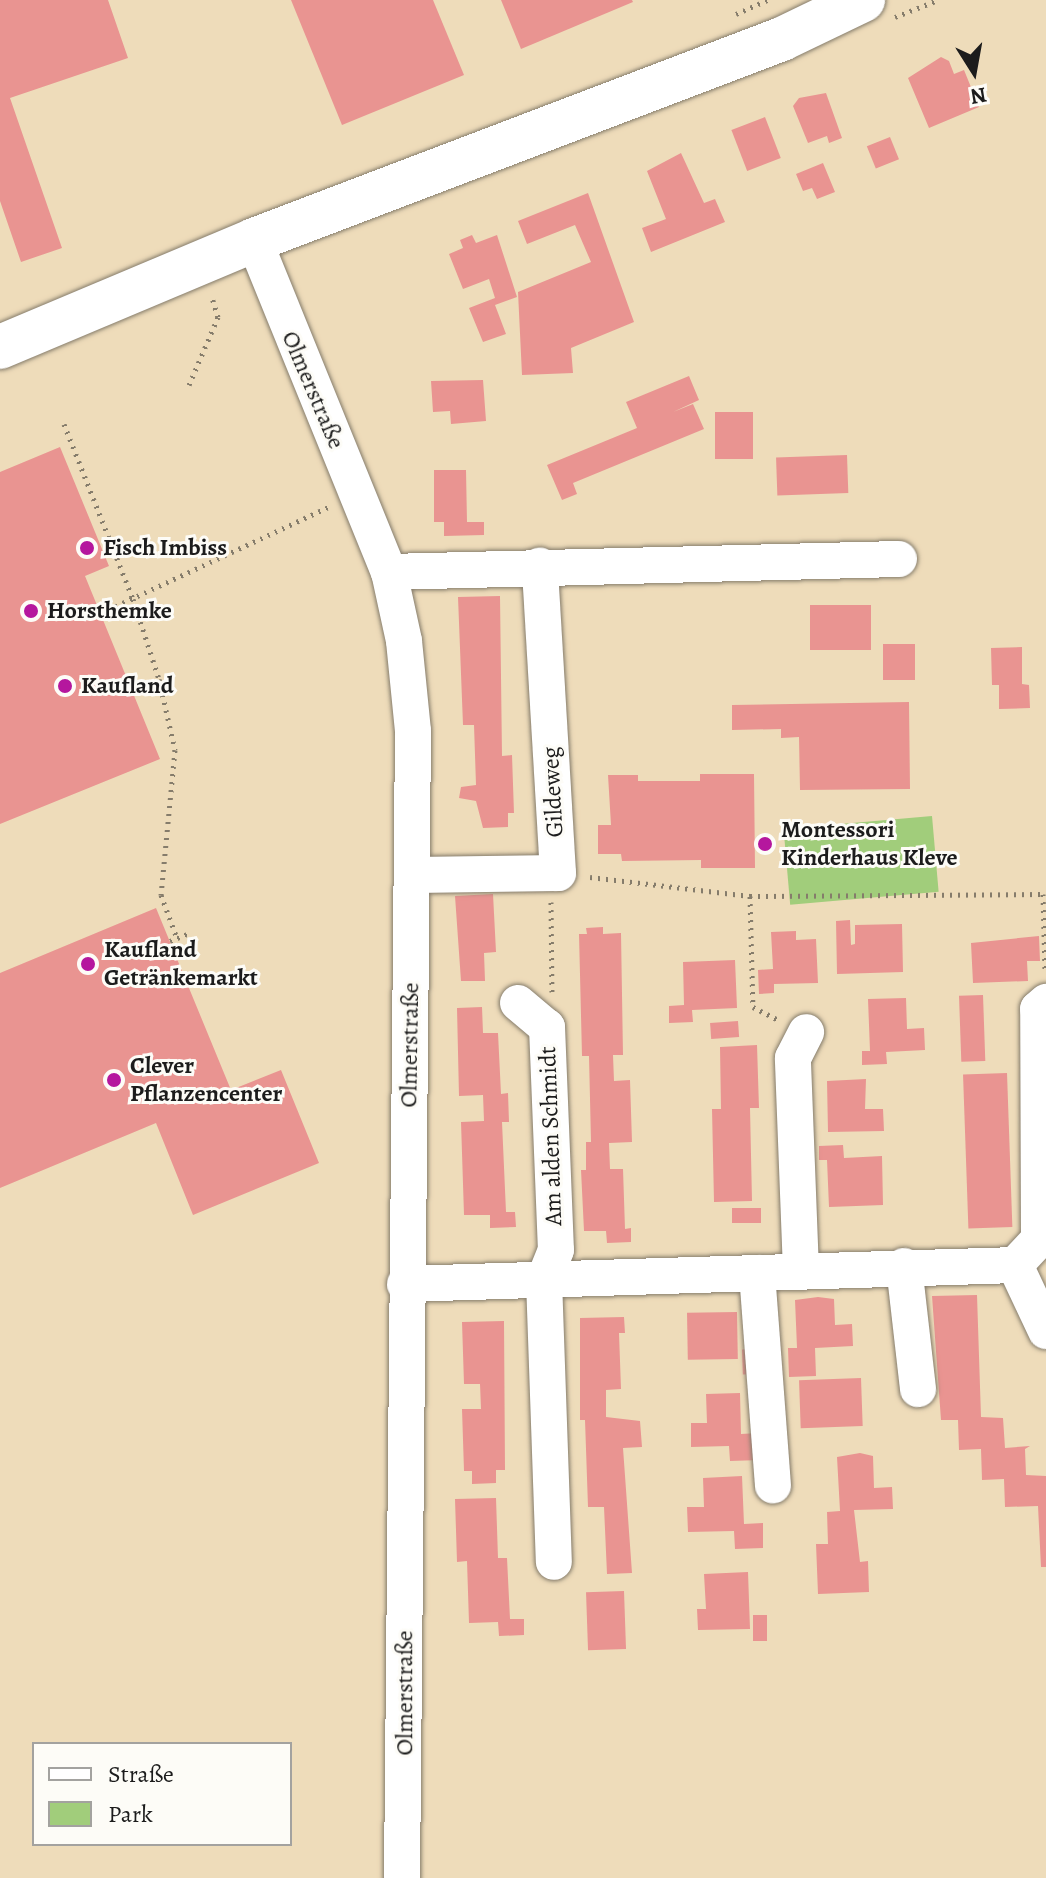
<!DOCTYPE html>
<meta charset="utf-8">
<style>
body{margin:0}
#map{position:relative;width:1046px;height:1878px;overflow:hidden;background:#eedcba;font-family:Alegreya,serif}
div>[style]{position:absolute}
.green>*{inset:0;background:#a1cd7b;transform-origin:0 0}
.building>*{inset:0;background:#e99491;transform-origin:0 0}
.path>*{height:5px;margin-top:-2.5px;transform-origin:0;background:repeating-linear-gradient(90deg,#857c6b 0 2px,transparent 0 8px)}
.roads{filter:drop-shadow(0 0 2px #857c6b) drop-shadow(0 0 2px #857c6b)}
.minor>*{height:36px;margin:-18px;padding:0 18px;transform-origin:18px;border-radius:18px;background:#fff}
.primary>*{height:44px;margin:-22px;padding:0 22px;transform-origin:22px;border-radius:22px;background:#fff}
.dots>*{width:22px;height:22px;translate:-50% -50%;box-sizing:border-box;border:4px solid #fdfcf7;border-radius:50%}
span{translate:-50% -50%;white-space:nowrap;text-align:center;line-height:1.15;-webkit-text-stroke:6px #fdfcf7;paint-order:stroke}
.street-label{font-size:24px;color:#1c1c1c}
.poi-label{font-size:24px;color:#1c1c1c;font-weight:700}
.left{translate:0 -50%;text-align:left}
.legend{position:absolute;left:32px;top:1742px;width:260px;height:104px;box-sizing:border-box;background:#fdfcf7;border:2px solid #a3a29f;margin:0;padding:10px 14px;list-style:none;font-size:24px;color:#1c1c1c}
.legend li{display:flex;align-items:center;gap:16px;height:40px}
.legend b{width:40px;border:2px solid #a3a29f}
.north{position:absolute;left:934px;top:32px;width:80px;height:80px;-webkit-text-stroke:6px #fdfcf7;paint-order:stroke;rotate:169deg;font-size:22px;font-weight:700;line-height:32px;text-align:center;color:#1c1c1c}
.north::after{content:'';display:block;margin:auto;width:28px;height:36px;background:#1c1c1c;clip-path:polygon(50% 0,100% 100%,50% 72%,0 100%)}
</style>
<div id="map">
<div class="green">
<div style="left:932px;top:816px;width:76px;height:149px;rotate:85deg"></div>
</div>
<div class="building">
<div style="clip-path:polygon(0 0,108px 0,128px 58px,10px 98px,62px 248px,21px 262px,0 201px)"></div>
<div style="clip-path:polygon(291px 0,433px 0,464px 75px,342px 125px)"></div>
<div style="clip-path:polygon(501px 0,632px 0,633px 2px,521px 49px)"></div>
<div style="clip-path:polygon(941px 57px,949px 61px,954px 74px,964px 70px,979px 107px,929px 128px,908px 78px)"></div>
<div style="clip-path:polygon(826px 93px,842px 138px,829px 143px,827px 136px,808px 143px,793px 106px,799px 98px)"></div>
<div style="left:765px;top:117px;width:44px;height:36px;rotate:69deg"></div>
<div style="left:890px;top:137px;width:24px;height:25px;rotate:68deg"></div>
<div style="clip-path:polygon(681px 153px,704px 203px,715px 199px,725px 222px,651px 252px,642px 228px,666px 219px,647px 171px)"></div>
<div style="clip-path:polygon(823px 163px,835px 192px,817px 199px,812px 188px,803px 191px,796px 174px)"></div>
<div style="clip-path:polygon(588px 193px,634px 322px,571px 348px,573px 373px,522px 375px,518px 292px,591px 262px,575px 225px,527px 244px,518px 221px)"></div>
<div style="clip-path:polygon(472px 235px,476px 243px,497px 235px,517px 297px,495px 305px,506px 334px,483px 342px,469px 308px,495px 298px,489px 279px,463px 289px,449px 254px,463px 248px,460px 240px)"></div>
<div style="clip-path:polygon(689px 376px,699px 400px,673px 412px,693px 404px,704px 429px,573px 483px,577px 494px,562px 500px,547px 465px,637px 428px,626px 402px)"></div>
<div style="clip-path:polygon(483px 380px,486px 421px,451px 424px,450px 411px,433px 412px,431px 381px)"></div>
<div style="left:715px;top:412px;width:38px;height:47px"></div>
<div style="clip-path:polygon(60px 447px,109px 566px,85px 576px,160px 759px,0 824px,0 472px)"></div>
<div style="left:847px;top:455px;width:38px;height:71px;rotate:88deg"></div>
<div style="clip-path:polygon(434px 470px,466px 470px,467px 522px,484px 522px,484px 535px,444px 536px,444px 522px,434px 522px)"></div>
<div style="clip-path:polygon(500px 596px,502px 756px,512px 755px,514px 813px,508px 813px,508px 827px,483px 828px,476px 801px,459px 798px,461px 787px,476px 785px,474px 725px,463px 725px,458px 597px)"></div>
<div style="left:810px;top:605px;width:61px;height:45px"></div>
<div style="left:883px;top:644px;width:32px;height:36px"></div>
<div style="clip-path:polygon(1022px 647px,1022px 684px,1029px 685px,1030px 708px,999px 709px,999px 685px,992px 685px,991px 648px)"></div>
<div style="clip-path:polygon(909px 702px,910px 789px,800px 790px,799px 737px,781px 738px,781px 729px,732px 730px,732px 705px)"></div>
<div style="clip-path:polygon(700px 774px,754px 774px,755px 868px,701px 868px,701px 860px,622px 861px,621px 854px,598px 854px,598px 825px,611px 825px,608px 775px,638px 775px,638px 781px,700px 781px)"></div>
<div style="clip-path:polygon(493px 894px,496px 952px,484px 953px,485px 981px,461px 981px,455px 896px)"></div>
<div style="clip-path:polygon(156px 908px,231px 1090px,281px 1070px,319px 1163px,193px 1215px,156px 1123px,0 1188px,0 973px)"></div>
<div style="clip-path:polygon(850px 920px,851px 945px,855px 944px,855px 925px,902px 924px,903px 972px,837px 974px,836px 921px)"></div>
<div style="clip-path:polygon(603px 927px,603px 934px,621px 933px,623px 1055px,613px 1055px,614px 1081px,630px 1080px,632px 1142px,609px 1143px,610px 1169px,623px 1169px,625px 1229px,631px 1228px,631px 1242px,607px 1243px,606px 1231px,584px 1231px,581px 1170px,586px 1170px,586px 1142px,591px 1142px,589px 1056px,582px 1056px,579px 934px,587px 934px,586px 928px)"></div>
<div style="clip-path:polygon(796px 931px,796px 940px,816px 939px,818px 983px,774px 984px,774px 993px,759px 994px,758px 970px,773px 969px,771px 932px)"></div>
<div style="clip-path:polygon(1039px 936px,1040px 961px,1027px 961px,1028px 981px,973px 983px,971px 943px)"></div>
<div style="clip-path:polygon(735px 960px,737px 1008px,692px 1010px,693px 1022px,669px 1023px,669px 1006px,684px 1005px,683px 962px)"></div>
<div style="left:983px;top:995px;width:66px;height:24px;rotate:88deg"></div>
<div style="clip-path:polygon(906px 998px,907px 1029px,924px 1028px,925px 1050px,886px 1052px,887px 1064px,862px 1065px,862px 1051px,870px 1051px,868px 999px)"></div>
<div style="clip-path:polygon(482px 1007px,483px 1033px,498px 1033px,501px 1094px,508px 1093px,509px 1122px,502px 1122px,506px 1212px,515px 1212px,516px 1227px,490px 1228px,490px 1215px,464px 1215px,461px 1122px,484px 1121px,483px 1095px,459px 1096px,457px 1008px)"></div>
<div style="left:738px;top:1021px;width:16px;height:28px;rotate:86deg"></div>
<div style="clip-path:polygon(757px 1045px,759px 1108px,750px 1108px,752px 1201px,714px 1202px,712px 1109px,721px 1109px,720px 1047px)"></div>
<div style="left:1007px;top:1073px;width:154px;height:44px;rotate:88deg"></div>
<div style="clip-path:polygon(866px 1079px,865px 1109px,883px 1109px,884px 1131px,828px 1132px,827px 1081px)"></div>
<div style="clip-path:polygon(843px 1145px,844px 1158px,882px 1156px,883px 1205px,829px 1207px,827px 1160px,819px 1160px,819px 1146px)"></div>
<div style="left:761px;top:1208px;width:15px;height:29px;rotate:90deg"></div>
<div style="clip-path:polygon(977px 1295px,981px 1417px,1003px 1418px,1005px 1448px,1030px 1446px,1025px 1449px,1026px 1475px,1046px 1476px,1046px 1567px,1041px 1567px,1038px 1506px,1005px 1507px,1004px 1479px,982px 1480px,981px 1449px,959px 1450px,958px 1420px,941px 1420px,932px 1296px)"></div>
<div style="clip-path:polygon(818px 1297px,834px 1299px,835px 1325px,852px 1324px,853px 1346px,815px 1348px,816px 1376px,789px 1377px,788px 1348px,797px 1348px,795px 1300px)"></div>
<div style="left:737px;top:1312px;width:47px;height:50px;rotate:89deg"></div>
<div style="clip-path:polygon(624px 1317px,625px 1333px,619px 1333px,621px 1389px,606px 1390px,606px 1417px,640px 1421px,642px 1447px,623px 1448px,632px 1573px,607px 1574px,604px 1507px,588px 1507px,585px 1420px,580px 1420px,580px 1318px)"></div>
<div style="clip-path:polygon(504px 1321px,505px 1470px,496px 1470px,496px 1483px,472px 1484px,472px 1471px,464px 1471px,462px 1409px,481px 1409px,480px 1384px,464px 1384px,462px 1322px)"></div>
<div style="left:756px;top:1349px;width:25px;height:14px;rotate:88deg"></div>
<div style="left:861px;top:1378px;width:48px;height:62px;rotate:88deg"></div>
<div style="clip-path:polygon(740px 1393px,741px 1434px,759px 1433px,760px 1460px,730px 1461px,729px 1446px,691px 1447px,691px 1423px,707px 1423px,706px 1394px)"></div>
<div style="clip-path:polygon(860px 1453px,873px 1456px,874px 1488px,892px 1487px,893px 1509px,854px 1510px,860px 1562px,868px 1561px,869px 1592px,818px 1594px,816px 1544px,828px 1544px,827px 1512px,840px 1511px,837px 1457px)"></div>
<div style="clip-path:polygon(742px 1476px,744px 1524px,763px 1523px,763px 1548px,735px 1549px,734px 1531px,688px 1532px,687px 1507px,704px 1507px,703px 1478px)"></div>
<div style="clip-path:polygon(496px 1498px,498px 1558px,507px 1558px,510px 1619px,524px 1619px,524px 1635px,499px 1636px,498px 1622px,469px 1623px,467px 1561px,457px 1562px,455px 1499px)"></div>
<div style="clip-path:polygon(748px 1572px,750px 1629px,698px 1630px,697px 1609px,706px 1609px,704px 1574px)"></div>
<div style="left:624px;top:1591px;width:58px;height:38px;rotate:88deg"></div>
<div style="left:753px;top:1615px;width:14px;height:26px"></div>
</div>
<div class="path">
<div style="left:736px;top:14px;width:35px;rotate:-24deg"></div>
<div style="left:895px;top:17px;width:46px;rotate:-21.6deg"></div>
<div style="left:189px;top:385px;width:74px;rotate:-66.9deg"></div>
<div style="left:218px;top:317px;width:21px;rotate:-107deg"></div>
<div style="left:64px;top:424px;width:188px;rotate:68.5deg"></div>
<div style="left:133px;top:599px;width:84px;rotate:72deg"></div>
<div style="left:159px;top:679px;width:73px;rotate:77.3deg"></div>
<div style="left:175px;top:750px;width:146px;rotate:95.5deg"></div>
<div style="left:161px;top:895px;width:46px;rotate:69.6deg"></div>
<div style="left:101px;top:613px;width:251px;rotate:-25deg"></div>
<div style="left:590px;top:877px;width:161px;rotate:6.8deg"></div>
<div style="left:750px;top:896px;width:293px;rotate:-0.4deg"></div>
<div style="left:1043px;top:894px;width:79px;rotate:88.5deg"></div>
<div style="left:750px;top:896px;width:111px;rotate:88.5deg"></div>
<div style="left:753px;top:1007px;width:28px;rotate:27deg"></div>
<div style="left:551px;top:902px;width:90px;rotate:89.4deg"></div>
<div style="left:170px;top:941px;width:22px;rotate:-22deg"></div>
</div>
<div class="roads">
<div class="minor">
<div style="left:254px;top:240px;width:358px;rotate:67.9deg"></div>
<div style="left:389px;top:572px;width:71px;rotate:77.7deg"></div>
<div style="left:404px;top:641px;width:90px;rotate:84.3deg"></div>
<div style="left:413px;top:731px;width:1147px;rotate:90.55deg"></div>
<div style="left:389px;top:572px;width:510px;rotate:-1.46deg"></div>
<div style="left:414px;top:875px;width:144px;rotate:-0.8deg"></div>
<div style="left:558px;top:873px;width:308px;rotate:-93.4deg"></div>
<div style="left:518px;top:1003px;width:38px;rotate:40deg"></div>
<div style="left:547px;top:1027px;width:223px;rotate:87.7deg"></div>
<div style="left:556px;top:1250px;width:32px;rotate:112deg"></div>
<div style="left:544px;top:1280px;width:282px;rotate:88deg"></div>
<div style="left:1015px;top:1265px;width:35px;rotate:-47deg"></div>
<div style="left:1039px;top:1239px;width:230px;rotate:-90.2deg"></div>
<div style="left:1038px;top:1009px;width:11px;rotate:-41deg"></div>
<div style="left:904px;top:1266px;width:124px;rotate:83.5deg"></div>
<div style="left:801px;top:1271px;width:213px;rotate:-92.2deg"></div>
<div style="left:793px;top:1058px;width:29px;rotate:-63deg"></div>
<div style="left:757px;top:1273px;width:213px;rotate:85.7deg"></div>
<div style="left:405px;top:1284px;width:610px;rotate:-1.78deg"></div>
<div style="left:1015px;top:1265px;width:73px;rotate:64.8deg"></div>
</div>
<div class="primary">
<div style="left:0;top:347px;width:276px;rotate:-22.8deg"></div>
<div style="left:254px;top:240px;width:565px;rotate:-20.84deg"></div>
<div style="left:782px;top:39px;width:90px;rotate:-25.7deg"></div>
</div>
</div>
<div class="dots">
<div style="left:87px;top:548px;background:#b5179e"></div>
<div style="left:31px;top:611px;background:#b5179e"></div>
<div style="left:65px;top:686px;background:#b5179e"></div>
<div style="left:765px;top:844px;background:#b5179e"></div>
<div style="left:88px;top:964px;background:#b5179e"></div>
<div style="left:114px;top:1080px;background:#b5179e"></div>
</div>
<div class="street-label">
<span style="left:313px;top:390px;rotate:67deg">Olmerstraße</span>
<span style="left:553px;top:792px;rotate:-93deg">Gildeweg</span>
<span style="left:410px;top:1045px;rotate:-89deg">Olmerstraße</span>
<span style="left:551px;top:1136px;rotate:-92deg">Am alden Schmidt</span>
<span style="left:405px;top:1693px;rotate:-90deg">Olmerstraße</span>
</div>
<div class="poi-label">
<span class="left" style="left:103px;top:548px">Fisch Imbiss</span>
<span class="left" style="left:47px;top:611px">Horsthemke</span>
<span class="left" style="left:81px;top:686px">Kaufland</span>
<span class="left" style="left:781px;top:844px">Montessori<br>Kinderhaus Kleve</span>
<span class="left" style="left:104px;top:964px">Kaufland<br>Getränkemarkt</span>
<span class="left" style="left:130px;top:1080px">Clever<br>Pflanzencenter</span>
</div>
<ul class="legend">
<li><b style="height:10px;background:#fff"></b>Straße</li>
<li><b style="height:22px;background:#a1cd7b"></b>Park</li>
</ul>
<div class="north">N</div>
</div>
